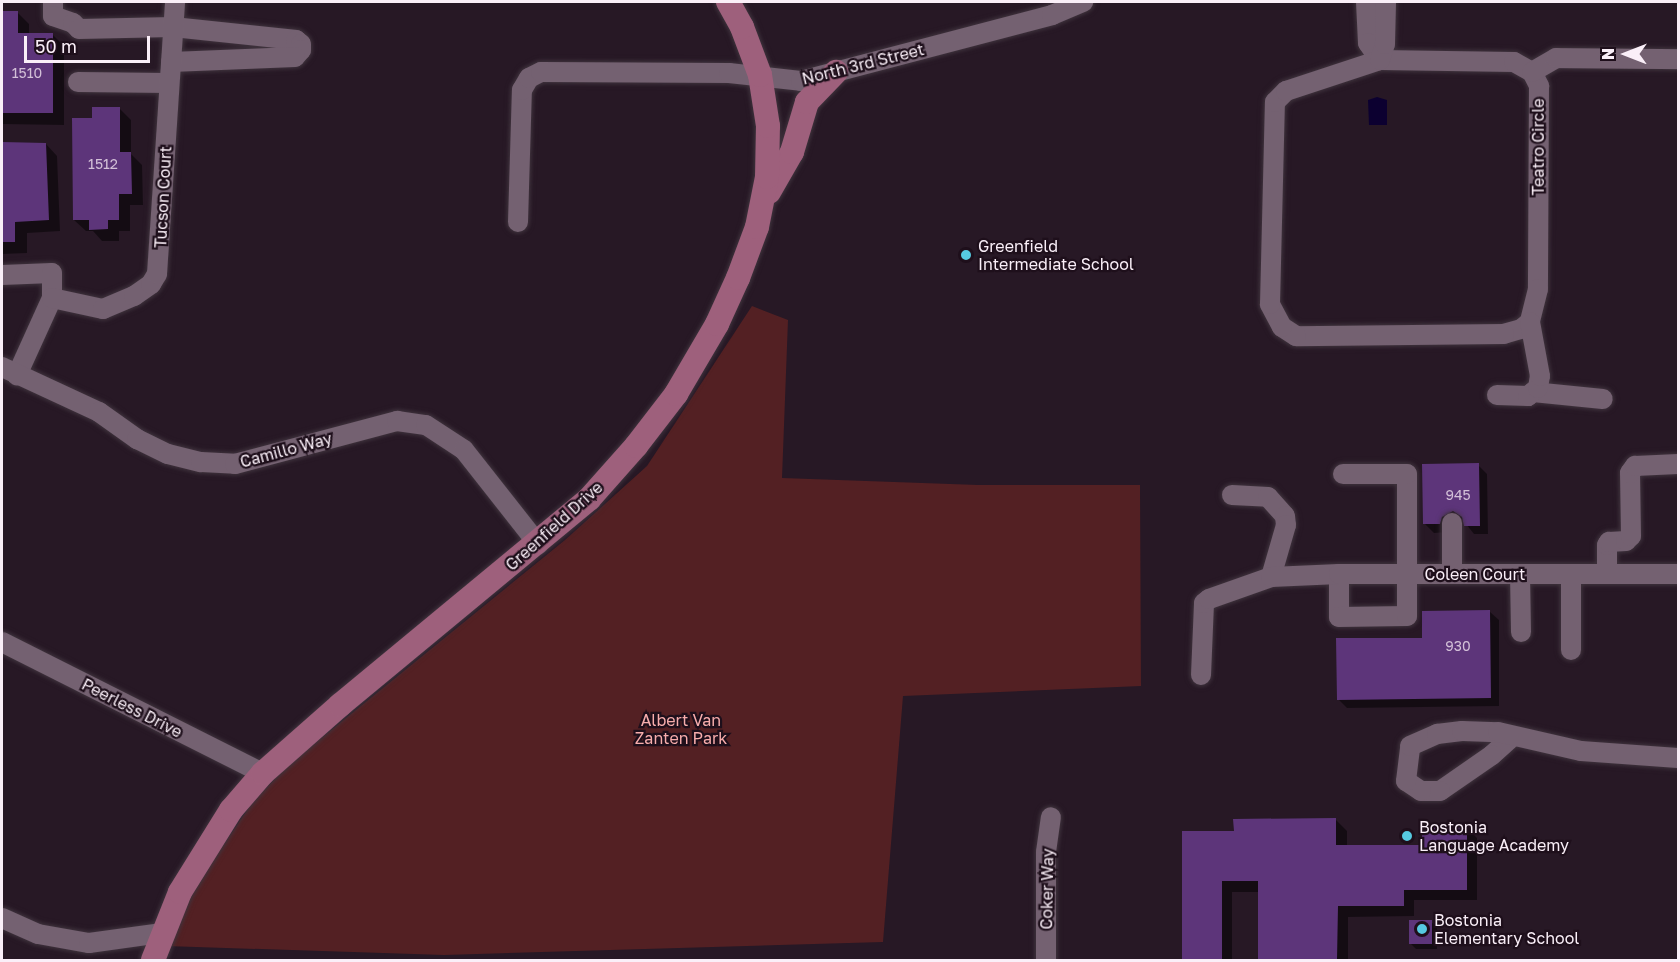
<!DOCTYPE html>
<style>
body{margin:0}
#map{position:relative;width:1680px;height:962px;overflow:hidden;background:#271825;font-family:"Golos Text",sans-serif}
div>[style]{position:absolute}
.green>*{inset:0;background:#532023}
.water>*{inset:0;background:#0c0030}
.shadow>*{inset:0;background:#0007}
.building>*{inset:0;background:#5d357a;transform-origin:0 0}
.roads{filter:drop-shadow(0 0 2px #3f333d) drop-shadow(0 0 2px #3f333d)}
.minor>*{height:20px;margin:-10px;padding:0 10px;transform-origin:10px;border-radius:10px;background:#746171}
.major>*{height:24px;margin:-12px;padding:0 12px;transform-origin:12px;border-radius:12px;background:#9e607c}
.dots>*{width:16px;height:16px;translate:-50% -50%;box-sizing:border-box;border:3px solid #1e0f1b;border-radius:50%}
span{translate:-50% -50%;white-space:nowrap;text-align:center;line-height:1.15;-webkit-text-stroke:4.5px #1e0f1b;paint-order:stroke}
.number-label{font-size:14px;color:#d3c0d8}
.number-label span{-webkit-text-stroke-width:0}
.street-label{font-size:16px;color:#faeff8}
.poi-label{font-size:16px;color:#faeff8}
.left{translate:0 -50%;text-align:left}
.park-label{font-size:16px;color:#f8adac}
.frame{position:absolute;inset:0;border:3px solid #faeff8;pointer-events:none}
.north{position:absolute;left:1596px;top:24px;width:60px;height:60px;-webkit-text-stroke:4px #1e0f1b;paint-order:stroke;rotate:270deg;font-size:16px;font-weight:700;line-height:24px;text-align:center;color:#faeff8}
.north::after{content:'';display:block;margin:auto;width:21px;height:27px;background:#faeff8;clip-path:polygon(50% 0,100% 100%,50% 72%,0 100%)}
.scale{position:absolute;left:24px;top:36px;width:126px;height:27px;box-sizing:border-box;border:3px solid #faeff8;border-top:0;padding-left:8px;font-size:18px;line-height:21px;white-space:nowrap;color:#faeff8;-webkit-text-stroke:4px #1e0f1b;paint-order:stroke}
</style>
<div id="map">
<div class="green">
<div style="clip-path:polygon(752px 306px,788px 320px,782px 478px,978px 485px,1140px 485px,1141px 686px,903px 696px,883px 942px,444px 955px,166px 946px,184px 903px,252px 803px,287px 766px,565px 540px,647px 466px)"></div>
</div>
<div class="water">
<div style="clip-path:polygon(1377px 97px,1387px 100px,1387px 125px,1369px 125px,1368px 100px)"></div>
</div>
<div class="shadow">
<div style="clip-path:polygon(2px 12px,17px 12px,29px 24px,29px 34px,53px 35px,64px 46px,64px 125px,2px 124px)"></div>
<div style="clip-path:polygon(119px 108px,131px 120px,131px 154px,142px 165px,143px 205px,130px 205px,130px 231px,119px 231px,119px 241px,102px 241px,93px 231px,86px 231px,74px 220px,93px 119px)"></div>
<div style="clip-path:polygon(2px 143px,46px 144px,57px 156px,60px 231px,27px 233px,27px 253px,2px 254px)"></div>
<div style="clip-path:polygon(1478px 465px,1487px 474px,1488px 534px,1474px 534px,1462px 519px,1450px 525px,1448px 532px,1434px 533px,1425px 524px)"></div>
<div style="clip-path:polygon(1490px 612px,1499px 620px,1499px 706px,1347px 708px,1338px 699px,1423px 640px)"></div>
<div style="clip-path:polygon(1336px 820px,1347px 831px,1347px 847px,1424px 846px,1466px 827px,1477px 838px,1477px 900px,1414px 900px,1414px 916px,1348px 917px,1348px 960px,1260px 960px,1260px 892px,1232px 892px,1232px 960px,1184px 960px,1184px 832px,1235px 832px)"></div>
<div style="clip-path:polygon(1431px 922px,1437px 927px,1437px 949px,1416px 949px,1410px 943px)"></div>
</div>
<div class="building">
<div style="clip-path:polygon(2px 11px,18px 11px,18px 33px,53px 33px,53px 113px,2px 113px)"></div>
<div style="clip-path:polygon(92px 107px,120px 107px,120px 152px,131px 152px,132px 194px,119px 194px,119px 220px,108px 220px,108px 229px,89px 230px,89px 220px,73px 220px,72px 118px,92px 118px)"></div>
<div style="clip-path:polygon(2px 142px,46px 143px,49px 220px,15px 222px,15px 242px,2px 242px)"></div>
<div style="clip-path:polygon(1479px 463px,1480px 526px,1464px 526px,1462px 517px,1453px 511px,1442px 517px,1440px 524px,1423px 524px,1422px 464px)"></div>
<div style="clip-path:polygon(1490px 610px,1491px 698px,1337px 700px,1336px 638px,1422px 638px,1422px 611px)"></div>
<div style="clip-path:polygon(1336px 818px,1336px 845px,1422px 845px,1422px 825px,1467px 825px,1467px 890px,1404px 890px,1404px 906px,1338px 906px,1337px 960px,1258px 960px,1258px 881px,1222px 881px,1222px 960px,1182px 960px,1182px 831px,1234px 831px,1233px 819px)"></div>
<div style="left:1409px;top:920px;width:23px;height:24px"></div>
</div>
<div class="roads">
<div class="minor">
<div style="left:53px;top:2px;width:14px;rotate:90deg"></div>
<div style="left:53px;top:16px;width:21px;rotate:19deg"></div>
<div style="left:73px;top:23px;width:8px;rotate:45deg"></div>
<div style="left:79px;top:29px;width:94px;rotate:-1.2deg"></div>
<div style="left:173px;top:27px;width:124px;rotate:6deg"></div>
<div style="left:296px;top:40px;width:6px;rotate:39deg"></div>
<div style="left:301px;top:44px;width:6px;rotate:90deg"></div>
<div style="left:301px;top:50px;width:9px;rotate:131deg"></div>
<div style="left:295px;top:57px;width:124px;rotate:177.7deg"></div>
<div style="left:1366px;top:2px;width:41px;rotate:87.2deg"></div>
<div style="left:1368px;top:43px;width:21px;rotate:55deg"></div>
<div style="left:1380px;top:60px;width:134px;rotate:0.9deg"></div>
<div style="left:1514px;top:62px;width:21px;rotate:29deg"></div>
<div style="left:1532px;top:72px;width:16px;rotate:63deg"></div>
<div style="left:1539px;top:86px;width:203px;rotate:90.3deg"></div>
<div style="left:1538px;top:289px;width:34px;rotate:104deg"></div>
<div style="left:1530px;top:322px;width:11px;rotate:142deg"></div>
<div style="left:1521px;top:329px;width:18px;rotate:164deg"></div>
<div style="left:1504px;top:334px;width:208px;rotate:179.4deg"></div>
<div style="left:1296px;top:336px;width:17px;rotate:-147deg"></div>
<div style="left:1282px;top:327px;width:26px;rotate:-118deg"></div>
<div style="left:1270px;top:304px;width:202px;rotate:-88.6deg"></div>
<div style="left:1275px;top:102px;width:16px;rotate:-45deg"></div>
<div style="left:1286px;top:91px;width:99px;rotate:-18.3deg"></div>
<div style="left:1380px;top:60px;width:17px;rotate:-73deg"></div>
<div style="left:1385px;top:44px;width:42px;rotate:-88.6deg"></div>
<div style="left:1532px;top:72px;width:28px;rotate:-30deg"></div>
<div style="left:1556px;top:58px;width:122px;rotate:0.5deg"></div>
<div style="left:78px;top:82px;width:90px;rotate:0.6deg"></div>
<div style="left:518px;top:222px;width:132px;rotate:-88.3deg"></div>
<div style="left:522px;top:90px;width:14px;rotate:-60deg"></div>
<div style="left:529px;top:78px;width:13px;rotate:-27deg"></div>
<div style="left:541px;top:72px;width:188px;rotate:0.3deg"></div>
<div style="left:729px;top:73px;width:72px;rotate:6.3deg"></div>
<div style="left:801px;top:81px;width:260px;rotate:-14.7deg"></div>
<div style="left:1052px;top:15px;width:34px;rotate:-23deg"></div>
<div style="left:2px;top:275px;width:50px;rotate:-2.3deg"></div>
<div style="left:52px;top:273px;width:25px;rotate:90deg"></div>
<div style="left:52px;top:298px;width:85px;rotate:114.4deg"></div>
<div style="left:52px;top:298px;width:52px;rotate:12.2deg"></div>
<div style="left:103px;top:309px;width:34px;rotate:-23deg"></div>
<div style="left:134px;top:296px;width:21px;rotate:-35deg"></div>
<div style="left:151px;top:284px;width:12px;rotate:-59deg"></div>
<div style="left:157px;top:274px;width:273px;rotate:-86.2deg"></div>
<div style="left:2px;top:367px;width:107px;rotate:24.9deg"></div>
<div style="left:99px;top:412px;width:47px;rotate:35.4deg"></div>
<div style="left:137px;top:439px;width:34px;rotate:26deg"></div>
<div style="left:168px;top:454px;width:34px;rotate:14deg"></div>
<div style="left:201px;top:462px;width:34px;rotate:3deg"></div>
<div style="left:235px;top:464px;width:168px;rotate:-14.9deg"></div>
<div style="left:397px;top:421px;width:29px;rotate:8deg"></div>
<div style="left:426px;top:425px;width:45px;rotate:33.3deg"></div>
<div style="left:464px;top:450px;width:120px;rotate:51.8deg"></div>
<div style="left:1533px;top:392px;width:70px;rotate:5.7deg"></div>
<div style="left:1497px;top:395px;width:31px;rotate:2deg"></div>
<div style="left:1528px;top:396px;width:13px;rotate:-39deg"></div>
<div style="left:1538px;top:388px;width:12px;rotate:-81deg"></div>
<div style="left:1540px;top:376px;width:55px;rotate:-100.5deg"></div>
<div style="left:1232px;top:495px;width:36px;rotate:3deg"></div>
<div style="left:1268px;top:497px;width:25px;rotate:48deg"></div>
<div style="left:1285px;top:516px;width:9px;rotate:84deg"></div>
<div style="left:1286px;top:525px;width:54px;rotate:106.1deg"></div>
<div style="left:1452px;top:523px;width:51px;rotate:90deg"></div>
<div style="left:1339px;top:574px;width:43px;rotate:90deg"></div>
<div style="left:1339px;top:617px;width:68px;rotate:-0.8deg"></div>
<div style="left:1407px;top:616px;width:142px;rotate:-90deg"></div>
<div style="left:1407px;top:474px;width:64px;rotate:180deg"></div>
<div style="left:1520px;top:574px;width:58px;rotate:89deg"></div>
<div style="left:1607px;top:574px;width:29px;rotate:-90deg"></div>
<div style="left:1607px;top:545px;width:4px;rotate:-56deg"></div>
<div style="left:1609px;top:542px;width:17px;rotate:-3deg"></div>
<div style="left:1626px;top:541px;width:7px;rotate:-45deg"></div>
<div style="left:1631px;top:536px;width:63px;rotate:-90.9deg"></div>
<div style="left:1630px;top:473px;width:9px;rotate:-54deg"></div>
<div style="left:1635px;top:466px;width:43px;rotate:-2.7deg"></div>
<div style="left:2px;top:642px;width:292px;rotate:26.7deg"></div>
<div style="left:1571px;top:650px;width:76px;rotate:-90deg"></div>
<div style="left:1201px;top:675px;width:72px;rotate:-87.6deg"></div>
<div style="left:1204px;top:603px;width:6px;rotate:-39deg"></div>
<div style="left:1209px;top:599px;width:66px;rotate:-19.5deg"></div>
<div style="left:1271px;top:577px;width:68px;rotate:-2.5deg"></div>
<div style="left:1339px;top:574px;width:339px"></div>
<div style="left:1513px;top:736px;width:28px;rotate:138deg"></div>
<div style="left:1492px;top:755px;width:63px;rotate:145.3deg"></div>
<div style="left:1440px;top:791px;width:19px;rotate:180deg"></div>
<div style="left:1421px;top:791px;width:18px;rotate:-146deg"></div>
<div style="left:1406px;top:781px;width:35px;rotate:-83deg"></div>
<div style="left:1410px;top:746px;width:30px;rotate:-24deg"></div>
<div style="left:1437px;top:734px;width:25px;rotate:-7deg"></div>
<div style="left:1462px;top:731px;width:36px;rotate:2deg"></div>
<div style="left:1498px;top:732px;width:85px;rotate:12.9deg"></div>
<div style="left:1581px;top:751px;width:97px;rotate:4.1deg"></div>
<div style="left:2px;top:918px;width:39px;rotate:24deg"></div>
<div style="left:38px;top:934px;width:52px;rotate:10deg"></div>
<div style="left:89px;top:943px;width:74px;rotate:-7.8deg"></div>
<div style="left:1046px;top:960px;width:108px;rotate:-90deg"></div>
<div style="left:1046px;top:852px;width:35px;rotate:-82deg"></div>
</div>
<div class="major">
<div style="left:769px;top:192px;width:46px;rotate:-60.1deg"></div>
<div style="left:792px;top:152px;width:52px;rotate:-73.3deg"></div>
<div style="left:807px;top:102px;width:42px;rotate:-46deg"></div>
<div style="left:153px;top:960px;width:73px;rotate:-68.3deg"></div>
<div style="left:180px;top:892px;width:97px;rotate:-58.1deg"></div>
<div style="left:231px;top:810px;width:49px;rotate:-49.1deg"></div>
<div style="left:263px;top:773px;width:103px;rotate:-41.4deg"></div>
<div style="left:340px;top:705px;width:323px;rotate:-39.6deg"></div>
<div style="left:589px;top:499px;width:71px;rotate:-48.4deg"></div>
<div style="left:636px;top:446px;width:66px;rotate:-52.4deg"></div>
<div style="left:676px;top:394px;width:81px;rotate:-59.6deg"></div>
<div style="left:717px;top:324px;width:51px;rotate:-65.5deg"></div>
<div style="left:738px;top:278px;width:54px;rotate:-69.6deg"></div>
<div style="left:757px;top:227px;width:51px;rotate:-78.7deg"></div>
<div style="left:767px;top:177px;width:51px;rotate:-88.9deg"></div>
<div style="left:768px;top:126px;width:52px;rotate:-98.9deg"></div>
<div style="left:760px;top:75px;width:51px;rotate:-110.6deg"></div>
<div style="left:742px;top:27px;width:29px;rotate:-119deg"></div>
</div>
</div>
<div class="dots">
<div style="left:966px;top:255px;background:#56c9e1"></div>
<div style="left:1407px;top:836px;background:#56c9e1"></div>
<div style="left:1422px;top:929px;background:#56c9e1"></div>
</div>
<div class="number-label">
<span style="left:27px;top:73px">1510</span>
<span style="left:103px;top:164px">1512</span>
<span style="left:1458px;top:495px">945</span>
<span style="left:1458px;top:646px">930</span>
</div>
<div class="street-label">
<span style="left:863px;top:64px;rotate:-14deg">North 3rd Street</span>
<span style="left:1538px;top:147px;rotate:-90deg">Teatro Circle</span>
<span style="left:163px;top:197px;rotate:-87deg">Tucson Court</span>
<span style="left:286px;top:450px;rotate:-15deg">Camillo Way</span>
<span style="left:554px;top:526px;rotate:-42deg">Greenfield Drive</span>
<span style="left:1475px;top:574px">Coleen Court</span>
<span style="left:132px;top:708px;rotate:27deg">Peerless Drive</span>
<span style="left:1047px;top:889px;rotate:-89deg">Coker Way</span>
</div>
<div class="poi-label">
<span class="left" style="left:978px;top:255px">Greenfield<br>Intermediate School</span>
<span class="left" style="left:1419px;top:836px">Bostonia<br>Language Academy</span>
<span class="left" style="left:1434px;top:929px">Bostonia<br>Elementary School</span>
</div>
<div class="park-label">
<span style="left:681px;top:729px">Albert Van<br>Zanten Park</span>
</div>
<div class="frame"></div>
<div class="north">N</div>
<div class="scale">50 m</div>
</div>
